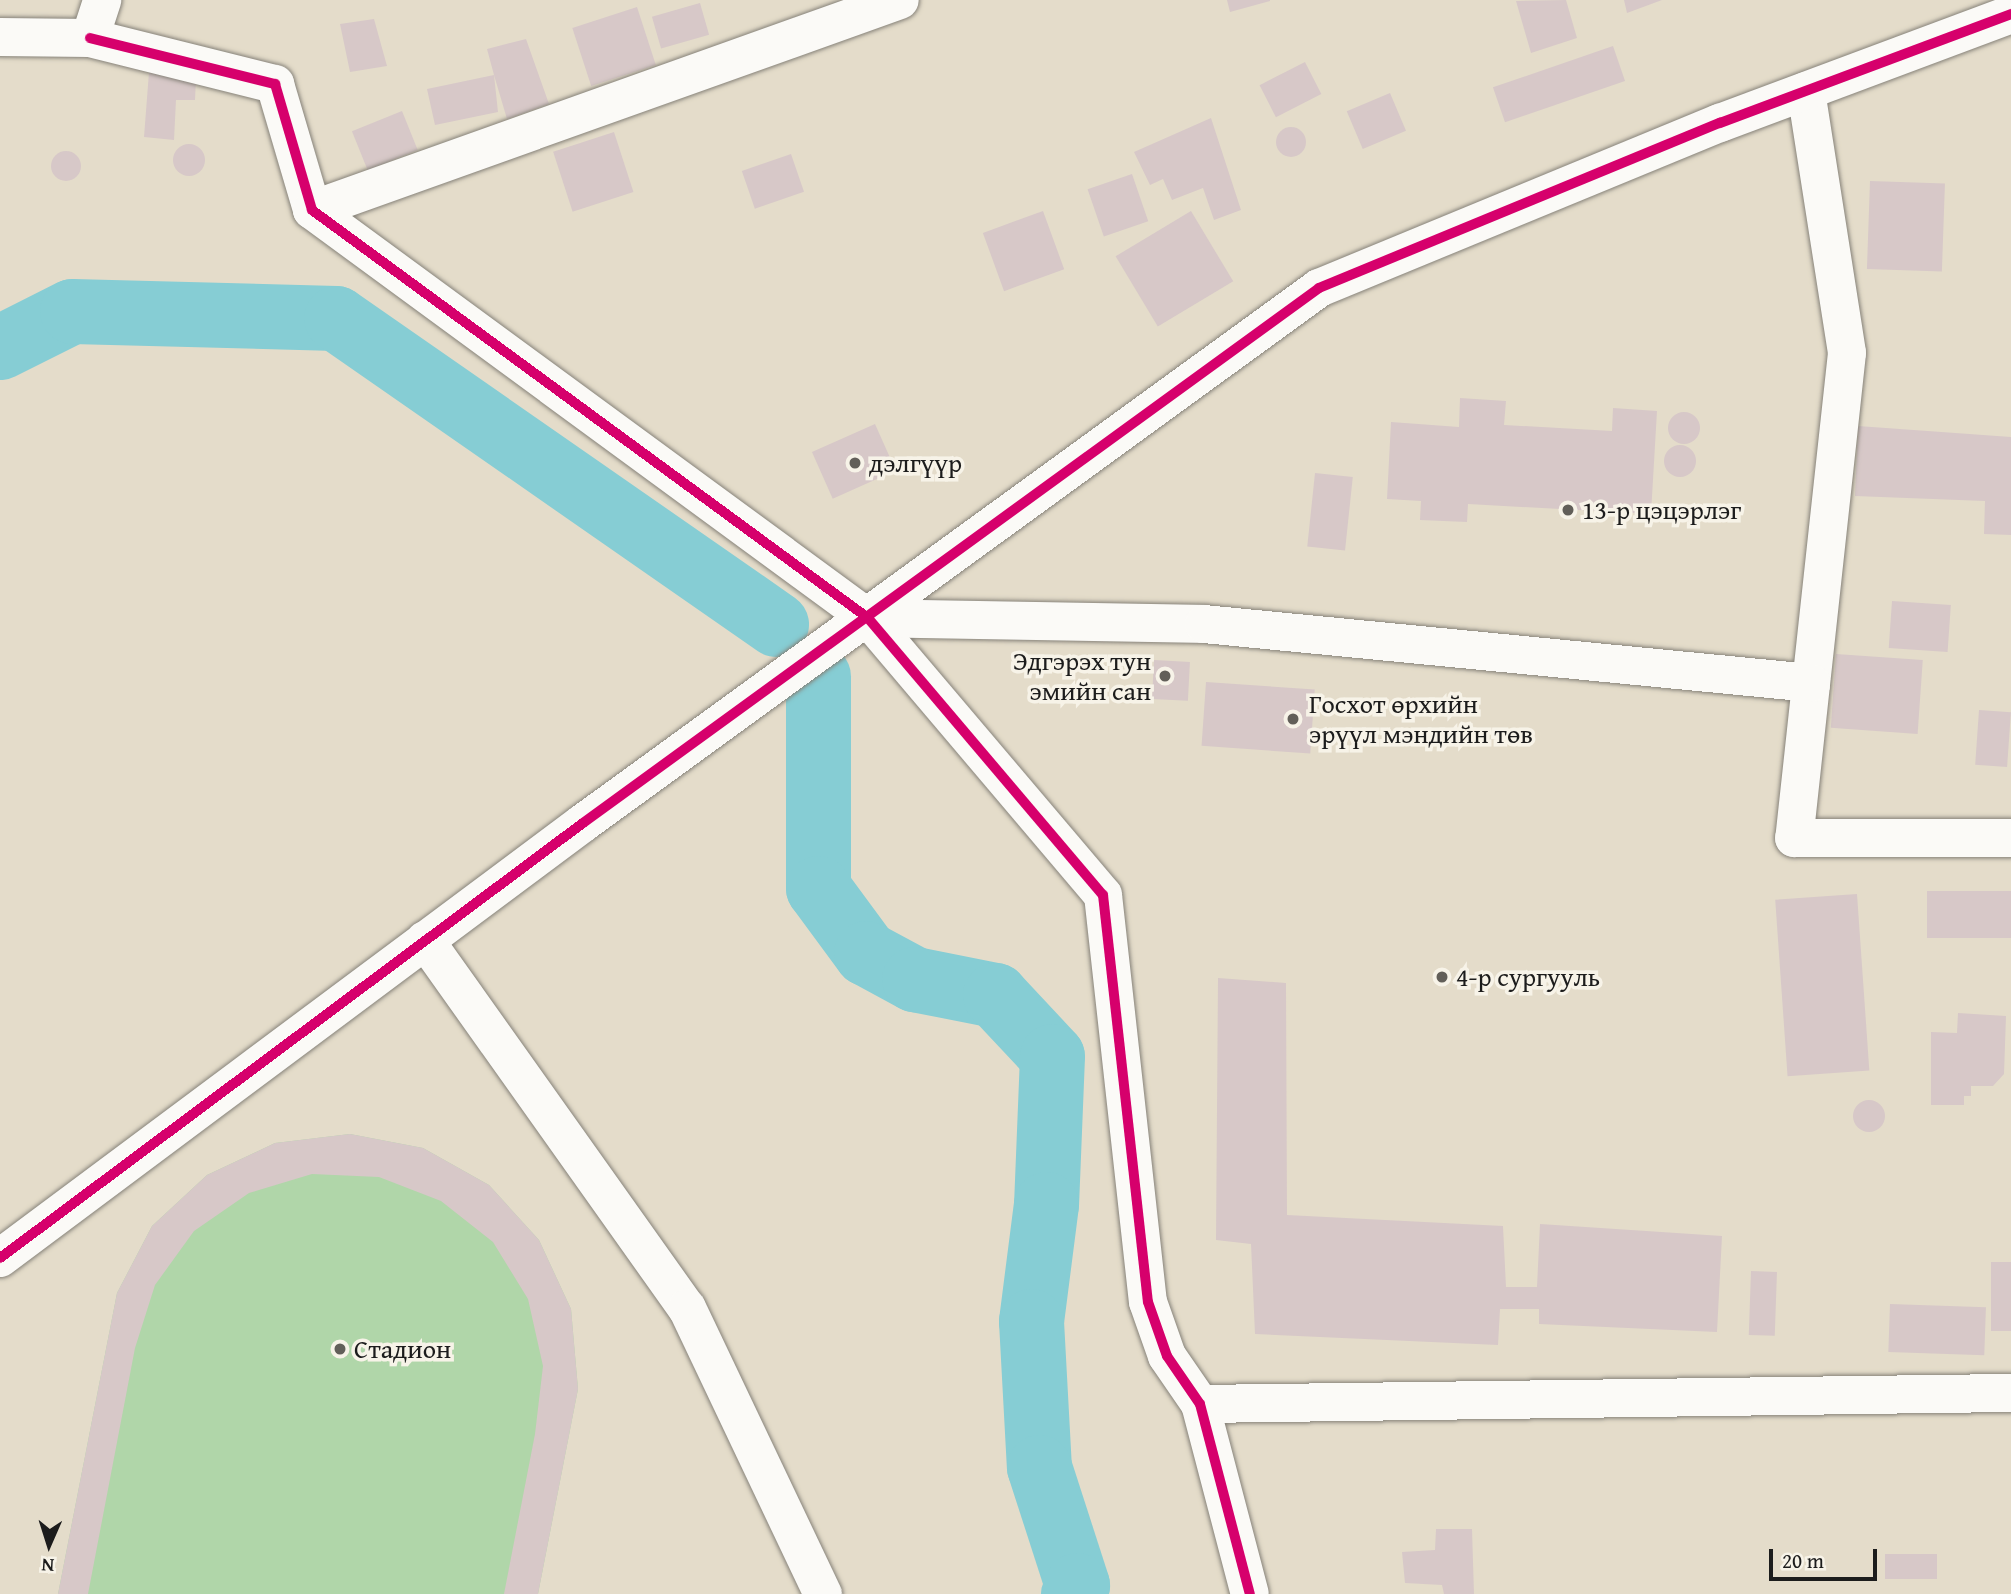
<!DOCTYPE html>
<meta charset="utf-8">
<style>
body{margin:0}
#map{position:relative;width:2011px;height:1594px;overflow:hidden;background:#e4dcca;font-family:"Gentium Book Plus",serif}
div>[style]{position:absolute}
.green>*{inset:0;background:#b0d6a9}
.river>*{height:65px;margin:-32.5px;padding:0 32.5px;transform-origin:32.5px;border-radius:32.5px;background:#86cdd4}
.building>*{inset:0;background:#d7c8c8;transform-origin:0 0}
.round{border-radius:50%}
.roads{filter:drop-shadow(0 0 2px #868279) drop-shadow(0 0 2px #868279)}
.street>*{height:38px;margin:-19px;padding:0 19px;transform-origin:19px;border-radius:19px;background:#fbfaf7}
.secondary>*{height:38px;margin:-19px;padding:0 19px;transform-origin:19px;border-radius:19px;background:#fbfaf7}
.cycleway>*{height:10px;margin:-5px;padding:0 5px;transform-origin:5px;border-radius:5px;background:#d6006c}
.dots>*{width:19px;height:19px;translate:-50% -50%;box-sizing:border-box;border:4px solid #f7f3e8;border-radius:50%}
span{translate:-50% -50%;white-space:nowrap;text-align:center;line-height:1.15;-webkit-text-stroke:7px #f7f3e8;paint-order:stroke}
.poi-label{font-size:26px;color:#1c1c1c}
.left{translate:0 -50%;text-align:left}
.right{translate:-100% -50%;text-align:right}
.north{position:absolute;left:14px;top:1510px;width:70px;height:70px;-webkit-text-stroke:5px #f7f3e8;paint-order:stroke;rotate:183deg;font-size:19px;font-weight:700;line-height:28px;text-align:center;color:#1c1c1c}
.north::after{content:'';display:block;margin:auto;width:24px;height:32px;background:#1c1c1c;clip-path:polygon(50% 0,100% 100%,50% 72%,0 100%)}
.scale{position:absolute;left:1769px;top:1549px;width:108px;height:32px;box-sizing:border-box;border:4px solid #1c1c1c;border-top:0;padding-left:9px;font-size:21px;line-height:24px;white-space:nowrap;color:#1c1c1c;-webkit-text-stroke:5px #f7f3e8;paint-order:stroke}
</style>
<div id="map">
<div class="green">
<div style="clip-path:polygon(350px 1134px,423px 1148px,489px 1185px,539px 1240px,571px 1309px,578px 1389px,538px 1594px,58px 1594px,117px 1293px,152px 1226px,207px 1175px,275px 1143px)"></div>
</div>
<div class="river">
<div style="left:0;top:347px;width:80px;rotate:-26.6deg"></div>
<div style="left:72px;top:311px;width:264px;rotate:1.5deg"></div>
<div style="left:336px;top:318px;width:536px;rotate:34.82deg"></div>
<div style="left:818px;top:676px;width:212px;rotate:90deg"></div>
<div style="left:818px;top:888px;width:81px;rotate:53.6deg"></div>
<div style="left:866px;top:953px;width:55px;rotate:28.4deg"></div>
<div style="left:914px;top:979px;width:83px;rotate:11.2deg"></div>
<div style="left:995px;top:995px;width:83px;rotate:46.9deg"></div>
<div style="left:1052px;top:1056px;width:148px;rotate:92.3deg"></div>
<div style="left:1046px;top:1204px;width:118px;rotate:97.3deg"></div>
<div style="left:1031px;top:1321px;width:146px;rotate:86.9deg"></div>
<div style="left:1039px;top:1467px;width:124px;rotate:72.1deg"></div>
<div style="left:1077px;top:1585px;width:10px;rotate:114deg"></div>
</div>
<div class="building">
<div style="clip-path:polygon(1227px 0,1270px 0,1270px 1px,1230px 12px)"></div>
<div style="clip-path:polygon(1566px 0,1577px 38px,1531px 53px,1516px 1px)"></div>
<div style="clip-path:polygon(1624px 0,1662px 0,1627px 13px)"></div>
<div style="left:700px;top:3px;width:33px;height:50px;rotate:74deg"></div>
<div style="left:637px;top:7px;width:61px;height:68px;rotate:72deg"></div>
<div style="clip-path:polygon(374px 19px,387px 66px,350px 72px,340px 24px)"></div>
<div style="clip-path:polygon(526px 39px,549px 104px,507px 119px,494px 75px,498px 112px,435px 125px,427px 89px,494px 75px,487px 49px)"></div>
<div style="left:1613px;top:46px;width:37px;height:127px;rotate:71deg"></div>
<div style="left:1305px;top:62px;width:36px;height:51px;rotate:63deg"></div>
<div style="clip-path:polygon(149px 72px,196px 78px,195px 100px,176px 100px,174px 140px,144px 137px)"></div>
<div style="left:1390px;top:93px;width:41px;height:47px;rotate:67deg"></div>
<div style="left:402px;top:111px;width:42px;height:54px;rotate:68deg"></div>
<div style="clip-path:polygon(1211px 118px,1241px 210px,1214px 220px,1203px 188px,1172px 200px,1163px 179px,1150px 185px,1134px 152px)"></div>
<div class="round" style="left:1276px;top:127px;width:30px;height:30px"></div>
<div style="left:614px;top:132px;width:63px;height:64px;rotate:72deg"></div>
<div class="round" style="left:173px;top:144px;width:32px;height:32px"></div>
<div class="round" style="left:51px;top:151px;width:30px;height:30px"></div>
<div style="left:791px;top:154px;width:40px;height:52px;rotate:71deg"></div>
<div style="left:1132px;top:174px;width:50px;height:47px;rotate:71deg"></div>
<div style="left:1870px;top:181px;width:75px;height:88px;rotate:2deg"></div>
<div style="left:1043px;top:211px;width:62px;height:64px;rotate:70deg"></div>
<div style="left:1191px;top:211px;width:82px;height:88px;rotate:59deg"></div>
<div style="clip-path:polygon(1460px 398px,1506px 401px,1504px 425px,1612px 431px,1613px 408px,1657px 411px,1651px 514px,1468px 504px,1467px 522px,1420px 520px,1421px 501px,1387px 499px,1391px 422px,1459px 427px)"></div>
<div class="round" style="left:1668px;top:412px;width:32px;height:32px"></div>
<div style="left:875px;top:424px;width:51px;height:69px;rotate:66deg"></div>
<div style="clip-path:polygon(1858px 426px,2011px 437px,2011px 535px,1984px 534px,1985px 501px,1855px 496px)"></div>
<div class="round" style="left:1664px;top:445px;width:32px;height:32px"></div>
<div style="left:1315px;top:473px;width:38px;height:74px;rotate:6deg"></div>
<div style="left:1892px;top:601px;width:59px;height:47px;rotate:4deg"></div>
<div style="left:1836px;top:654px;width:87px;height:74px;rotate:4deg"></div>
<div style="left:1154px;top:660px;width:36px;height:39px;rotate:3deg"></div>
<div style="left:1206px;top:682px;width:109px;height:64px;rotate:4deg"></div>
<div style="left:1979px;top:710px;width:32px;height:55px;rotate:4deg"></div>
<div style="left:1927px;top:891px;width:84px;height:47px"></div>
<div style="left:1857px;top:894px;width:177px;height:82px;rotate:86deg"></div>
<div style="clip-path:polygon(1218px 978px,1286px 983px,1287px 1215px,1503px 1226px,1506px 1287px,1537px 1287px,1540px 1224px,1722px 1236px,1717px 1332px,1539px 1324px,1539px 1309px,1500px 1309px,1498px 1345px,1255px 1334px,1251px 1244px,1216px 1240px)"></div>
<div style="clip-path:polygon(1958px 1013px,2006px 1016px,2004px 1074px,1993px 1086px,1971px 1086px,1971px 1096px,1964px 1096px,1964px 1105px,1931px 1105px,1931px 1032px,1957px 1033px)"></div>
<div class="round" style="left:1853px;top:1100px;width:32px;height:32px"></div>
<div style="clip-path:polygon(350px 1134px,423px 1148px,489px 1185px,539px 1240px,571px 1309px,578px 1389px,538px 1594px,504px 1594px,535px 1434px,543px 1366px,528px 1299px,493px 1242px,441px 1201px,379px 1177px,312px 1174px,249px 1193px,194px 1231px,155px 1285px,135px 1348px,88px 1594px,58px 1594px,117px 1293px,152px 1226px,207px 1175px,275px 1143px)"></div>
<div style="left:1991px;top:1262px;width:20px;height:69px"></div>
<div style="left:1751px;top:1271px;width:26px;height:64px;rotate:2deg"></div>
<div style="left:1890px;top:1304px;width:96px;height:48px;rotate:2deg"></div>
<div style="clip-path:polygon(1436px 1529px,1472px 1529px,1474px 1594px,1444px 1594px,1442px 1585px,1405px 1583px,1402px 1552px,1435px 1550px)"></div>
<div style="left:1885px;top:1554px;width:52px;height:25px"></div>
</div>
<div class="roads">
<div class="street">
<div style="left:0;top:37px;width:90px;rotate:0.6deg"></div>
<div style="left:90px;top:38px;width:40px;rotate:-72deg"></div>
<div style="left:90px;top:38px;width:191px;rotate:14deg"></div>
<div style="left:275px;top:84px;width:131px;rotate:73.6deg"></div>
<div style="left:312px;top:210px;width:690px;rotate:36.27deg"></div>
<div style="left:868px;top:618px;width:363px;rotate:49.7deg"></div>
<div style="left:1103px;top:895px;width:409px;rotate:83.7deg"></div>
<div style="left:1148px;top:1302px;width:57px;rotate:70.6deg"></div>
<div style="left:1167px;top:1356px;width:58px;rotate:55.5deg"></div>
<div style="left:1200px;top:1404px;width:196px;rotate:75.3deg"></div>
<div style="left:1806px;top:91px;width:265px;rotate:81.1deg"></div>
<div style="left:1847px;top:353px;width:488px;rotate:96.2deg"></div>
<div style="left:1794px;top:838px;width:217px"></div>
<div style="left:312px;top:210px;width:624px;rotate:-19.65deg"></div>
<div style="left:868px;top:618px;width:336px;rotate:1deg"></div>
<div style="left:1204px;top:624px;width:610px;rotate:5.55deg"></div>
<div style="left:425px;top:940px;width:452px;rotate:54.6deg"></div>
<div style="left:687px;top:1308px;width:317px;rotate:64.6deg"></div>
<div style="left:1200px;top:1404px;width:811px;rotate:-0.78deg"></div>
</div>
<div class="secondary">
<div style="left:0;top:1258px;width:727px;rotate:-36.73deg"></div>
<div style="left:583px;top:823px;width:910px;rotate:-36.01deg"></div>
<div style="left:1319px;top:288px;width:434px;rotate:-22.4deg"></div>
<div style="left:1720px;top:123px;width:311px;rotate:-20.5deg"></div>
</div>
</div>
<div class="cycleway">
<div style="left:90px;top:38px;width:191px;rotate:14deg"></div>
<div style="left:275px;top:84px;width:131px;rotate:73.6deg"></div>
<div style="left:312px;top:210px;width:690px;rotate:36.27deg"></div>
<div style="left:868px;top:618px;width:363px;rotate:49.7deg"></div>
<div style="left:1103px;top:895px;width:409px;rotate:83.7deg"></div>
<div style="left:1148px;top:1302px;width:57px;rotate:70.6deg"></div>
<div style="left:1167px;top:1356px;width:58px;rotate:55.5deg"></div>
<div style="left:1200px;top:1404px;width:196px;rotate:75.3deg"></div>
<div style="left:0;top:1258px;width:727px;rotate:-36.73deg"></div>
<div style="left:583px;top:823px;width:910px;rotate:-36.01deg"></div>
<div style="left:1319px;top:288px;width:434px;rotate:-22.4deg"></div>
<div style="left:1720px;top:123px;width:311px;rotate:-20.5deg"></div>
</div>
<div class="dots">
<div style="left:855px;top:463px;background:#625f59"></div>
<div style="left:1568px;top:510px;background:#625f59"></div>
<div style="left:1165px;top:676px;background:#625f59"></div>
<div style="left:1293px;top:719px;background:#625f59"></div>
<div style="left:1442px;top:977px;background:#625f59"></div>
<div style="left:340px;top:1349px;background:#625f59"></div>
</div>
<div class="poi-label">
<span class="left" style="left:869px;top:463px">дэлгүүр</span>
<span class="left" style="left:1582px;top:510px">13-р цэцэрлэг</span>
<span class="right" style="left:1151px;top:676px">Эдгэрэх тун<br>эмийн сан</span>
<span class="left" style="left:1309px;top:719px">Госхот өрхийн<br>эрүүл мэндийн төв</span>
<span class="left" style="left:1456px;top:977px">4-р сургууль</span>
<span class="left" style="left:354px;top:1349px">Стадион</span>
</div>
<div class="north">N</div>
<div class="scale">20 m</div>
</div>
